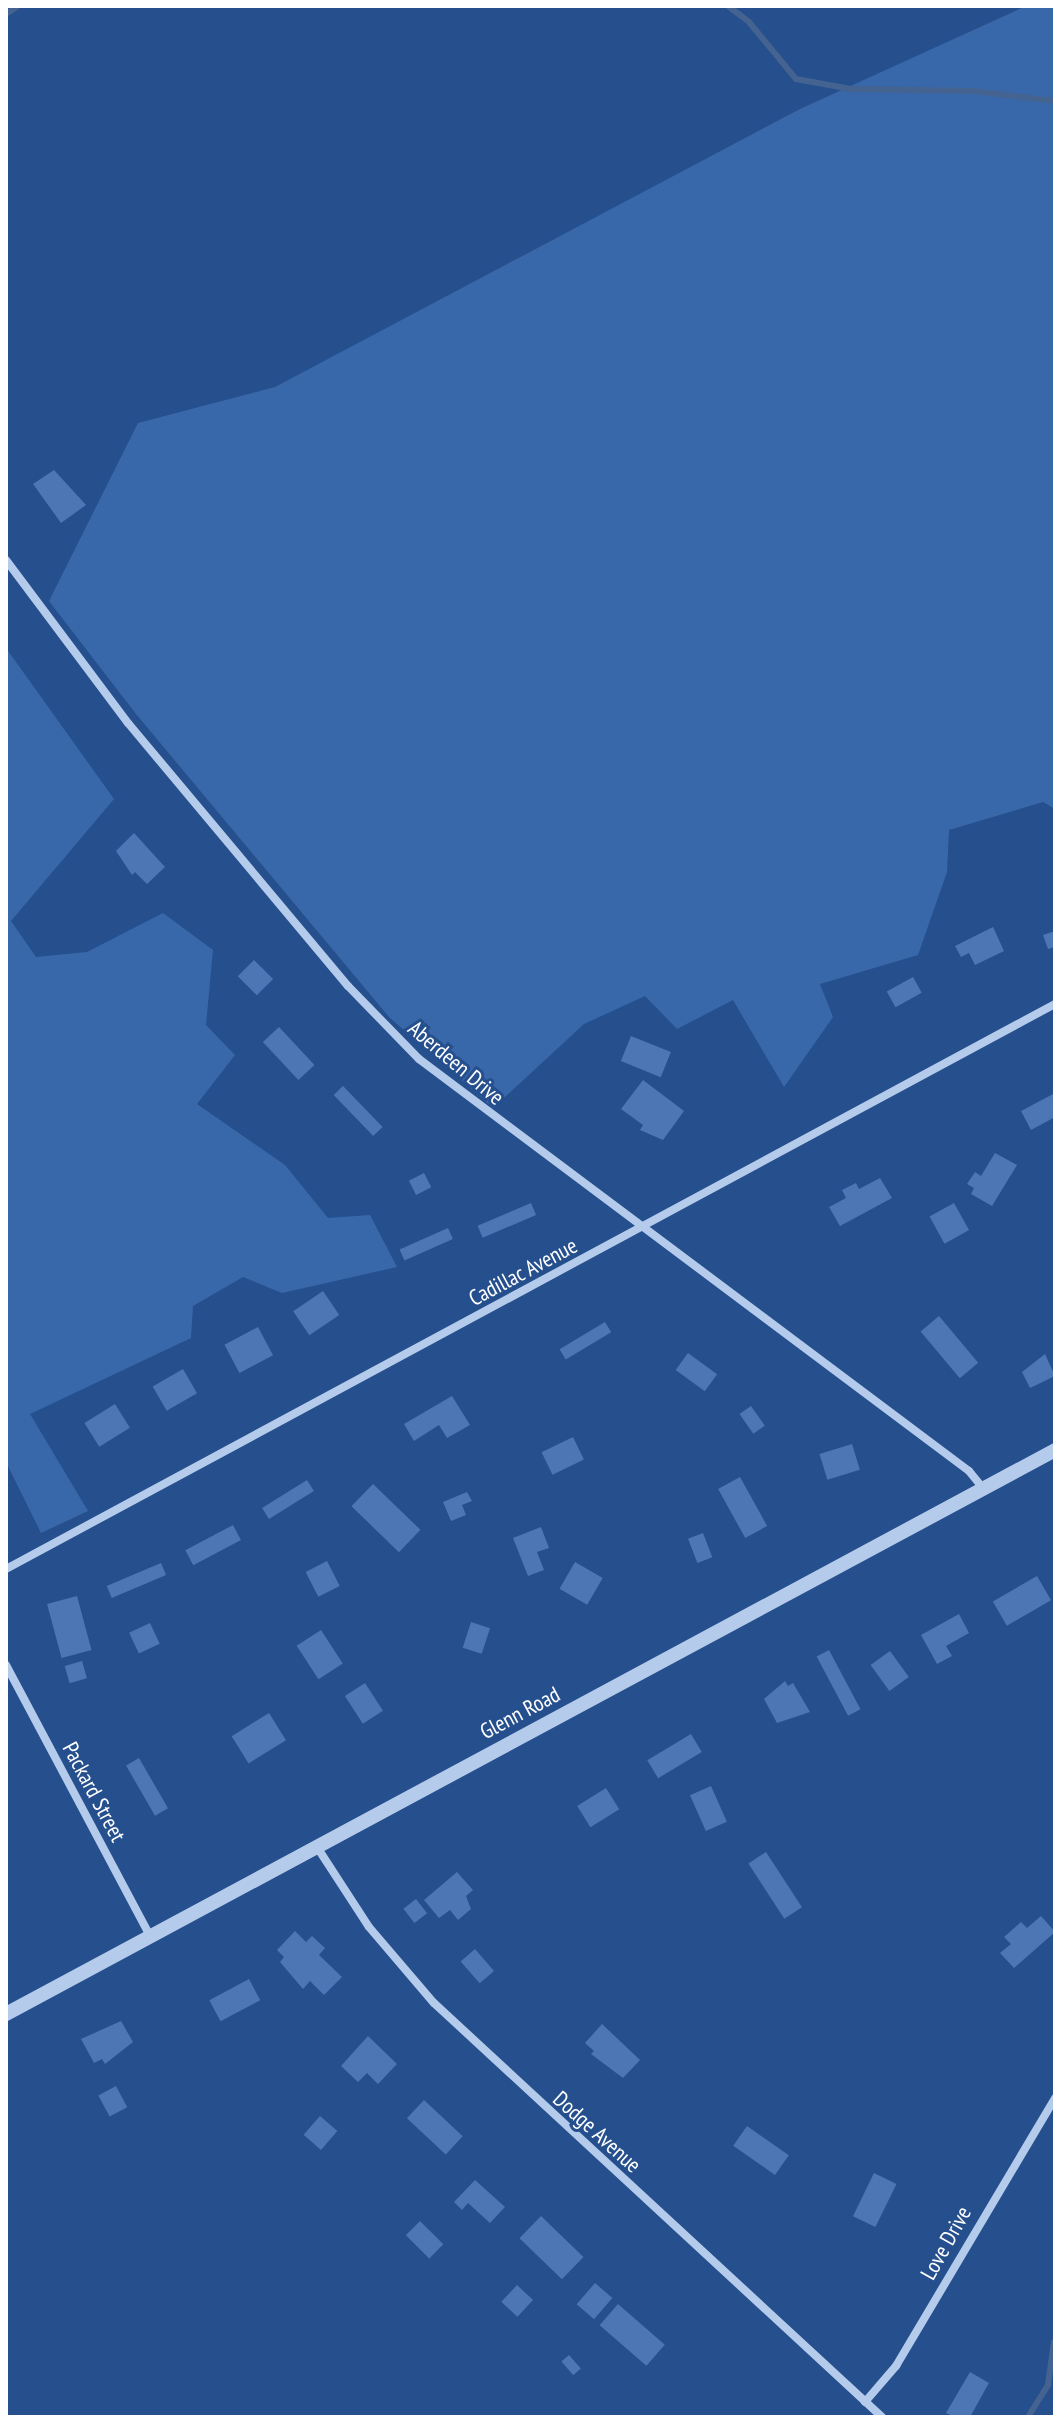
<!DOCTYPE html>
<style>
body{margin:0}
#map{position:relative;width:1061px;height:2423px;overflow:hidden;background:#254f8d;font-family:"PT Sans Narrow",sans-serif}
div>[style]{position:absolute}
.green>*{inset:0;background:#3968aa}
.stream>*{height:6px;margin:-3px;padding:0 3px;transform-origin:3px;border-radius:3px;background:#456390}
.building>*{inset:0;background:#4d77b4;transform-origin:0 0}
.minor>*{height:8px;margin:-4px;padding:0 4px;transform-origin:4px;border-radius:4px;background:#b5cbeb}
.tertiary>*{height:14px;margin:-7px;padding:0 7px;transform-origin:7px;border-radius:7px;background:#b5cbeb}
span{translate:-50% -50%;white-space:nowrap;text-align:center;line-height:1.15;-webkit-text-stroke:6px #254f8d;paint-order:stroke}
.street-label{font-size:22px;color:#fff}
.frame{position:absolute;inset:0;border:8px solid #fff;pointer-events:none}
</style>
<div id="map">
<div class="green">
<div style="clip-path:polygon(1026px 6px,1055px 6px,1055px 809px,1043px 802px,949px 830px,947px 872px,918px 955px,820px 984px,833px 1017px,784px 1087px,733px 1000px,677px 1029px,645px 996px,584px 1024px,493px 1108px,389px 1017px,136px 714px,49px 601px,138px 423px,275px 387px,800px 109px)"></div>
<div style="clip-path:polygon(6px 648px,114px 799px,11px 921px,36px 957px,87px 952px,163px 913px,213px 950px,206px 1025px,235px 1055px,197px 1104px,285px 1165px,328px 1218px,370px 1215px,397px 1267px,282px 1293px,243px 1277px,193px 1306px,191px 1338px,30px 1414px,88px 1511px,41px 1533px,6px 1462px)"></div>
</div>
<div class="stream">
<div style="left:728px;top:6px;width:26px;rotate:37deg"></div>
<div style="left:749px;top:22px;width:74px;rotate:50.5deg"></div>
<div style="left:796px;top:79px;width:56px;rotate:10.3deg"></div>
<div style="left:851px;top:89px;width:122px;rotate:0.9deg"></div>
<div style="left:973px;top:91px;width:83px;rotate:7deg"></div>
<div style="left:6px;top:14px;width:14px;rotate:-34deg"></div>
<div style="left:1028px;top:2417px;width:38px;rotate:-58deg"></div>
<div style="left:1048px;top:2385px;width:44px;rotate:-82.2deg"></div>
</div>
<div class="building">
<div style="clip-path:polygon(54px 470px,86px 505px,61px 523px,33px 484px)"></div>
<div style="clip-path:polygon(134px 833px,165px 867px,147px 884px,135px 872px,132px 875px,116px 851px)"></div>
<div style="clip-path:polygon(993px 927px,1004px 951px,975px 965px,969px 953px,961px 957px,955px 946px)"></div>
<div style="clip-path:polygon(1055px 931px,1055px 947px,1048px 949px,1043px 935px)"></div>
<div style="left:254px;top:960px;width:27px;height:23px;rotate:45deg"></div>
<div style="left:913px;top:977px;width:18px;height:30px;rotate:61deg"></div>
<div style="left:279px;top:1027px;width:52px;height:22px;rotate:47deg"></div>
<div style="left:631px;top:1036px;width:43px;height:27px;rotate:22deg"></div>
<div style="clip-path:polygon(643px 1080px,684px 1111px,663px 1140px,640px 1130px,643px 1125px,621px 1109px)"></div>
<div style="left:343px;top:1086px;width:57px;height:13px;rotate:46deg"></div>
<div style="clip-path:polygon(1055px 1093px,1055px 1117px,1031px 1130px,1021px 1111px)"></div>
<div style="clip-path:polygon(995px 1153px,1017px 1165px,992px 1206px,971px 1194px,974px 1188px,967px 1184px,975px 1172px,981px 1176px)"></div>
<div style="left:424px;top:1173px;width:16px;height:17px;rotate:63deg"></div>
<div style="clip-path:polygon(880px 1178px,892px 1198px,840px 1226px,829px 1207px,846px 1198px,842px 1190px,856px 1183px,859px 1189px)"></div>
<div style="left:531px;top:1203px;width:13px;height:58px;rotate:67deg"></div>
<div style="left:954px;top:1203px;width:31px;height:28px;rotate:61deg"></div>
<div style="left:448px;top:1228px;width:12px;height:53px;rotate:66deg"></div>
<div style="left:323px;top:1291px;width:29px;height:36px;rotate:56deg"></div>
<div style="left:939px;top:1316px;width:61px;height:24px;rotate:50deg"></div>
<div style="left:605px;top:1322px;width:12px;height:53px;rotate:59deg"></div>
<div style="left:258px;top:1327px;width:32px;height:38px;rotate:62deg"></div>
<div style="left:688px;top:1353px;width:36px;height:21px;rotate:36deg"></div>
<div style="clip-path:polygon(1045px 1354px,1055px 1376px,1030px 1388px,1022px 1372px)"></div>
<div style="left:183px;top:1369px;width:28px;height:35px;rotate:60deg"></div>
<div style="clip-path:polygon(452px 1396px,470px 1425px,447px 1438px,439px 1425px,414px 1441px,404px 1424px)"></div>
<div style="left:115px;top:1404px;width:28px;height:36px;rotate:58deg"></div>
<div style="left:751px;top:1406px;width:24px;height:14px;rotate:55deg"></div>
<div style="left:573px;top:1437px;width:25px;height:35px;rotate:64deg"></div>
<div style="left:852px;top:1444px;width:27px;height:34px;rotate:73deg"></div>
<div style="left:740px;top:1477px;width:56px;height:25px;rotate:61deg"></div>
<div style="left:307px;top:1480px;width:13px;height:53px;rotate:58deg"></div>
<div style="left:373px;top:1484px;width:66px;height:31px;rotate:44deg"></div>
<div style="clip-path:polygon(467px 1492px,472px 1501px,462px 1505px,466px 1515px,451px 1521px,443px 1502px)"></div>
<div style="left:233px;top:1525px;width:17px;height:54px;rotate:62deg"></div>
<div style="clip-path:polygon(541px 1527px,549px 1548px,537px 1552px,544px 1570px,528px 1576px,513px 1538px)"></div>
<div style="left:703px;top:1533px;width:26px;height:16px;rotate:69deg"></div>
<div style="left:327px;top:1561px;width:28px;height:24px;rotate:63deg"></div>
<div style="left:575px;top:1562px;width:32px;height:31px;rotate:30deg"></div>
<div style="left:161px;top:1563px;width:13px;height:59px;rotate:67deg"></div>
<div style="left:1037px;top:1576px;width:28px;height:51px;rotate:60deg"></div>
<div style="left:77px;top:1596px;width:56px;height:31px;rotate:75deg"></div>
<div style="clip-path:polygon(959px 1614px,969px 1633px,946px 1646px,952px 1656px,937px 1664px,921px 1635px)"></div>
<div style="left:471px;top:1622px;width:20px;height:27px;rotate:18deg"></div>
<div style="left:150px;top:1623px;width:23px;height:23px;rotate:65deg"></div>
<div style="left:321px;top:1630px;width:40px;height:29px;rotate:57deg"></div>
<div style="left:829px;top:1650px;width:67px;height:14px;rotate:62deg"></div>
<div style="left:890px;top:1651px;width:32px;height:24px;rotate:54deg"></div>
<div style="left:82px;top:1661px;width:18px;height:18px;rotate:74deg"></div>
<div style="clip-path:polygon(785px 1681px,788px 1686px,793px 1683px,810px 1712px,777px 1723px,764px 1699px)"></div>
<div style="left:365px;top:1683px;width:33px;height:24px;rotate:57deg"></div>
<div style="left:269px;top:1713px;width:32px;height:44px;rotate:58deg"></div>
<div style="left:691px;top:1734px;width:21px;height:51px;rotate:59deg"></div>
<div style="left:139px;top:1758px;width:58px;height:15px;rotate:60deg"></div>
<div style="left:711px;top:1786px;width:39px;height:23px;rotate:66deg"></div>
<div style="left:606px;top:1788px;width:25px;height:34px;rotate:58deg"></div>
<div style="left:766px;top:1852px;width:66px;height:21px;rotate:57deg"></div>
<div style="clip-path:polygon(457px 1872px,473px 1890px,466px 1896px,471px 1909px,458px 1920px,450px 1910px,439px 1918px,424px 1900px)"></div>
<div style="left:416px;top:1899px;width:18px;height:16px;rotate:52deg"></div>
<div style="clip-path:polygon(1041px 1916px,1055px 1932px,1014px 1968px,1000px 1953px,1011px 1944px,1004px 1937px,1021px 1922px,1027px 1928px)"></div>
<div style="clip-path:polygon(295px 1931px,306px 1942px,312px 1936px,325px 1948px,319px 1955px,342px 1977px,324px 1995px,310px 1981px,303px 1989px,280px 1962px,284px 1957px,277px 1950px)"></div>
<div style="left:475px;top:1949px;width:29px;height:19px;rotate:49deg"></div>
<div style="left:249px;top:1979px;width:24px;height:45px;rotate:62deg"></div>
<div style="clip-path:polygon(121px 2021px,133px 2042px,105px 2064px,102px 2059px,94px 2063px,81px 2039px)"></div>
<div style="clip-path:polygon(602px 2024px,640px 2060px,623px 2078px,591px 2054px,594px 2051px,585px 2043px)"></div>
<div style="clip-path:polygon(368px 2036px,397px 2064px,378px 2084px,367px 2073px,358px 2082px,341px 2066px)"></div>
<div style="left:116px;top:2086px;width:24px;height:20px;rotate:62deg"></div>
<div style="left:424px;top:2100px;width:53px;height:25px;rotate:43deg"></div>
<div style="left:320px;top:2116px;width:23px;height:25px;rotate:41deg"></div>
<div style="left:747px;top:2126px;width:51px;height:24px;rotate:35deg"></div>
<div style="left:874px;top:2173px;width:25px;height:48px;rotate:26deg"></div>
<div style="clip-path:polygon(475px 2180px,505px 2207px,490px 2223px,468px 2203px,462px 2210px,454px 2202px)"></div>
<div style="left:541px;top:2216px;width:59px;height:31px;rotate:44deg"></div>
<div style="left:420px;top:2221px;width:33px;height:20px;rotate:45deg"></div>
<div style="left:595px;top:2283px;width:23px;height:28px;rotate:41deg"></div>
<div style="left:517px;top:2285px;width:22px;height:23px;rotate:43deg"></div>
<div style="left:618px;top:2304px;width:62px;height:28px;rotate:41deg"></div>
<div style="left:569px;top:2355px;width:18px;height:10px;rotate:49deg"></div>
<div style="clip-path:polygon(970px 2372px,989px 2383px,970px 2417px,954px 2417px,946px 2413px)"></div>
</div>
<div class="minor">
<div style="left:6px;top:560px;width:204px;rotate:53.2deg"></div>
<div style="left:128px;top:723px;width:343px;rotate:50.1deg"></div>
<div style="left:348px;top:986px;width:102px;rotate:45.8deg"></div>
<div style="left:419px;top:1059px;width:687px;rotate:36.84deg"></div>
<div style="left:969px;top:1471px;width:22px;rotate:51deg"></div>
<div style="left:6px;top:1569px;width:1191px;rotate:-28.31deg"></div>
<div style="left:6px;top:1665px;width:307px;rotate:62deg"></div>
<div style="left:317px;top:1847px;width:95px;rotate:57deg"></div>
<div style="left:369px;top:1927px;width:100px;rotate:49.5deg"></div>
<div style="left:434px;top:2003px;width:610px;rotate:42.74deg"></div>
<div style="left:865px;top:2402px;width:48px;rotate:-49.3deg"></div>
<div style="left:896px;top:2366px;width:312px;rotate:-59.3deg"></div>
</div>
<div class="tertiary">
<div style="left:6px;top:2014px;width:1191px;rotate:-28.26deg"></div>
</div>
<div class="street-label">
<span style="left:456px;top:1063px;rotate:40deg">Aberdeen Drive</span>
<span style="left:523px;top:1272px;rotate:-28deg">Cadillac Avenue</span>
<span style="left:520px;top:1713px;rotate:-28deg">Glenn Road</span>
<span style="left:94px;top:1792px;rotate:62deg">Packard Street</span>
<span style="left:597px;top:2132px;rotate:42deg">Dodge Avenue</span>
<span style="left:946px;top:2243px;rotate:-61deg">Love Drive</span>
</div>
<div class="frame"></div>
</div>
